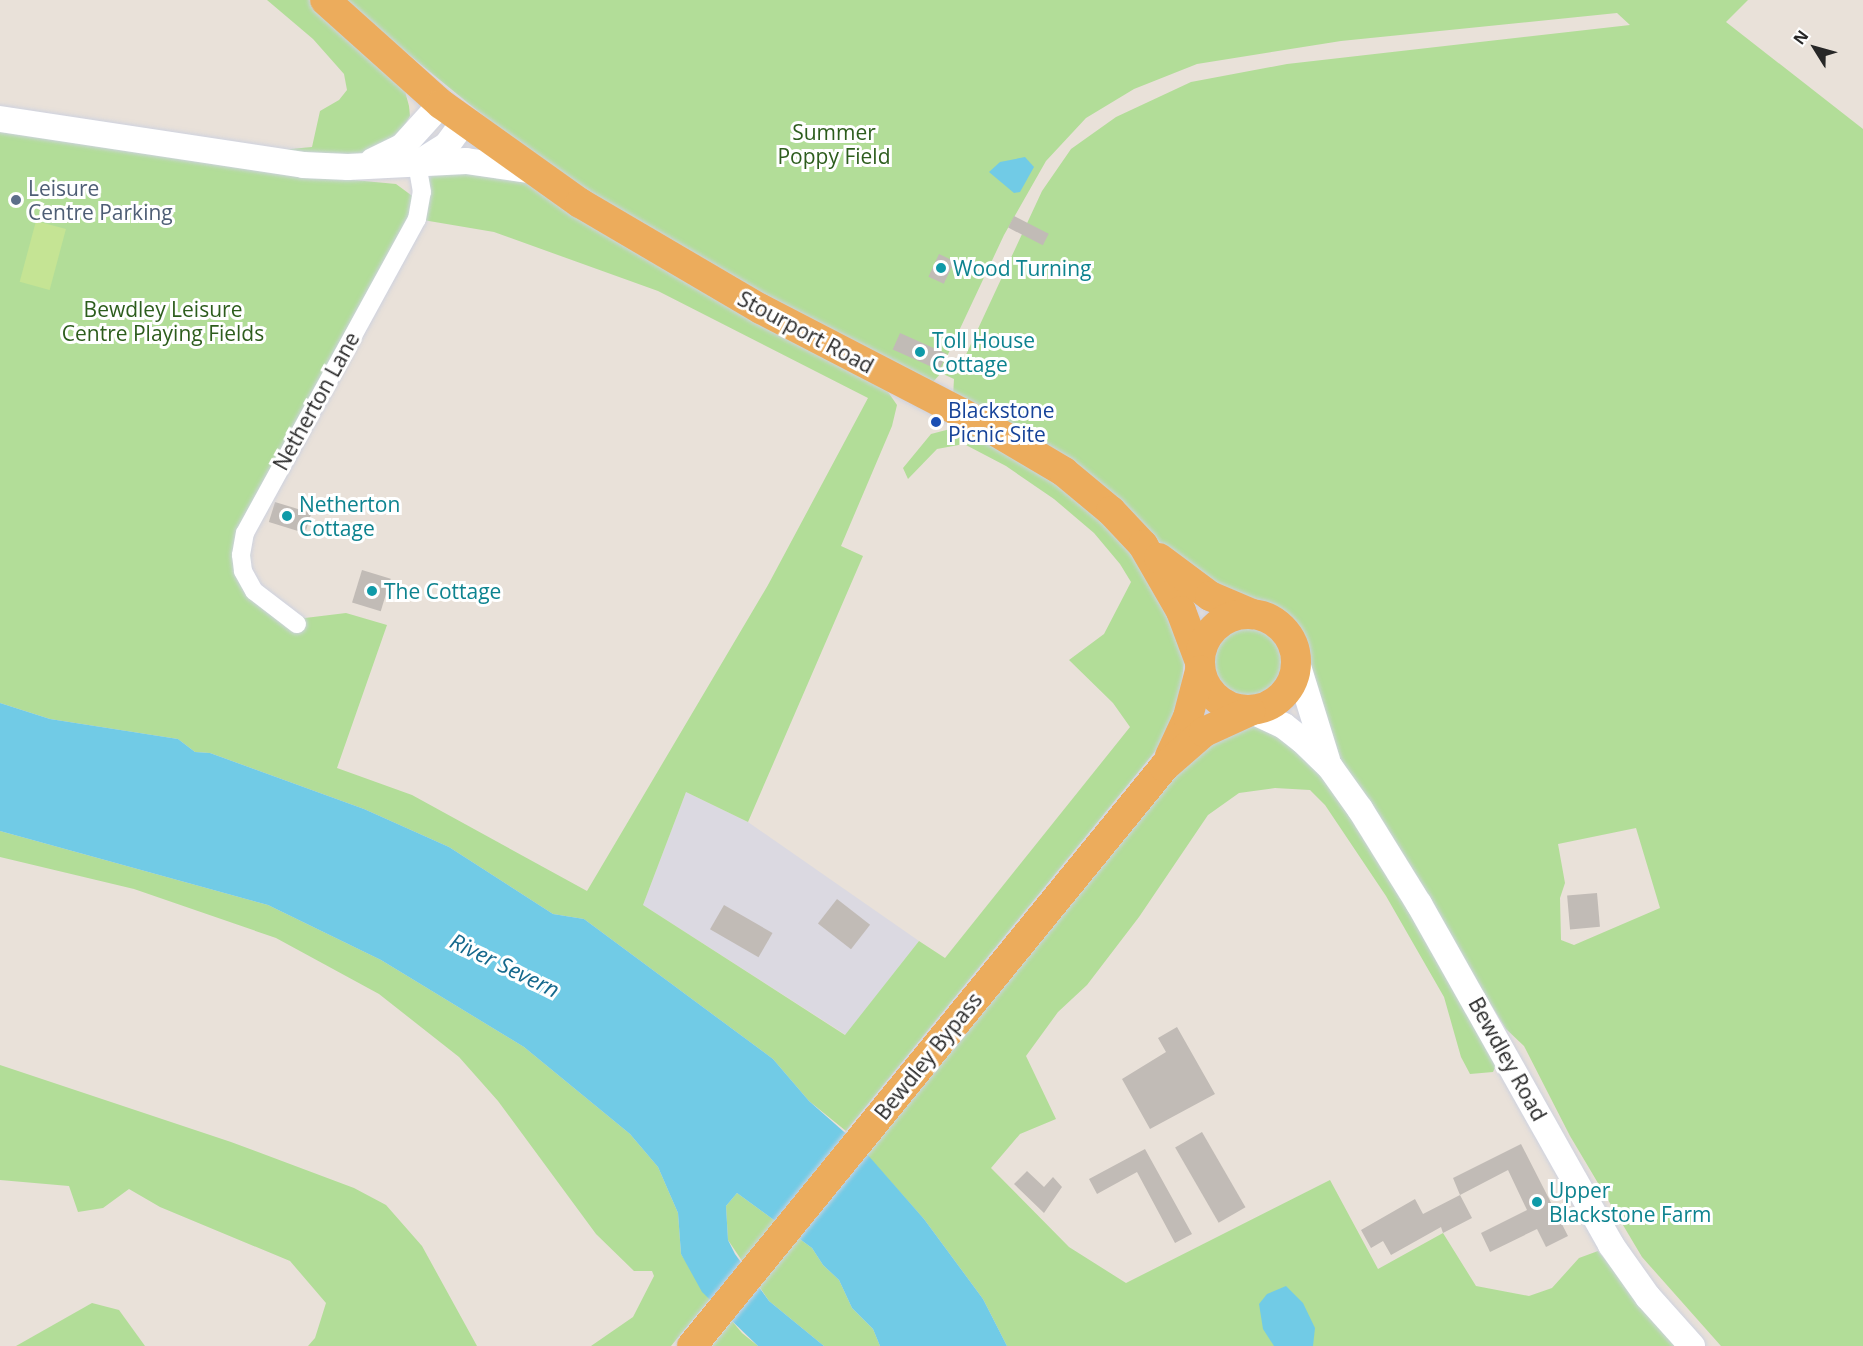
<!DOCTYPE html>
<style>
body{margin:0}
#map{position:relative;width:1863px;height:1346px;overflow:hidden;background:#e9e1d9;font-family:"Open Sans",sans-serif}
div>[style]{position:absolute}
.industrial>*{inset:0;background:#dbd9e1}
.green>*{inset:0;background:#b2dd98}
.round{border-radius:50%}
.pitch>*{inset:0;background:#c5e494;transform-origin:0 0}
.water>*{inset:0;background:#71cbe6}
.building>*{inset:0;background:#c1bbb6;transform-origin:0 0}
.roads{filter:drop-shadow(0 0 2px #ced2df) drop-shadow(0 0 2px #ced2df)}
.minor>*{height:18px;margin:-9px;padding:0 9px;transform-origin:9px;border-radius:9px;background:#fff}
.secondary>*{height:26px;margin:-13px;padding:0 13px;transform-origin:13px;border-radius:13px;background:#fff}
.trunk>*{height:30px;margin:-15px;padding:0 15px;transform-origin:15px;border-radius:15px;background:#ecac5c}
.trunk>.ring{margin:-15px;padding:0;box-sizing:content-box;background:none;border:30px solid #ecac5c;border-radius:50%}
.dots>*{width:16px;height:16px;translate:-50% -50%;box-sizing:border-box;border:3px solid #fff;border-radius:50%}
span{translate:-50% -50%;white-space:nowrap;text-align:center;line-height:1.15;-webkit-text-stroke:6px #fff;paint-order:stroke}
.park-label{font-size:21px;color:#2d5d1d}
.service-label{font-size:21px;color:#4e5e75}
.left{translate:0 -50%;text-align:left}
.culture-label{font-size:21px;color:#0d838f}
.street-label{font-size:21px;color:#272727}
.transit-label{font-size:21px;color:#164399}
.water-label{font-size:22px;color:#15688c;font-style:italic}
.north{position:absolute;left:1785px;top:18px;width:60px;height:60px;-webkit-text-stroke:4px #fff;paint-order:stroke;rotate:307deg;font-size:16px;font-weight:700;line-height:24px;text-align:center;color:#272727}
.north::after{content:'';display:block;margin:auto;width:21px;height:27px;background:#272727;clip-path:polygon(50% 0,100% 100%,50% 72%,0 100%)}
</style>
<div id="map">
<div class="industrial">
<div style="clip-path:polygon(686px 792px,748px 822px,919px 941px,846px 1035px,643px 905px)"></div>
</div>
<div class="green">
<div style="clip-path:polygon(267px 0,309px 0,391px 73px,405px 91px,409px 106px,410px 116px,398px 136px,370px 154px,351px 156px,280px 150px,312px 147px,320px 111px,339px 100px,347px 90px,344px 74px,313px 39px)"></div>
<div style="clip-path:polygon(evenodd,342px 0,1748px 0,1726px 22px,1863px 129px,1863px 1346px,1721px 1346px,1642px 1257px,1570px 1136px,1524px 1046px,1506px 1029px,1341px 761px,1330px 738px,1304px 649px,1292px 625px,1185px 565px,1152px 536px,953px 396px,954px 379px,941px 373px,932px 383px,760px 295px,594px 195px,501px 130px,342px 0,1617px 13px,1630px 25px,1287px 64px,1191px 82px,1116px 117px,1071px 149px,1042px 191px,957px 374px,942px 367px,1004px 235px,1046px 161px,1086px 118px,1134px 89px,1197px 64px,1341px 41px,1617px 13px,342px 0,1636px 828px,1660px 908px,1574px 945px,1561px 940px,1560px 898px,1565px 883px,1558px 844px,1636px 828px)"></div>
<div style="clip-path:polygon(evenodd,0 131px,322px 177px,396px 184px,415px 198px,427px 188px,429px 174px,435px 169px,524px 182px,886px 389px,897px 405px,892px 426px,841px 546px,863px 556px,748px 822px,686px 792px,643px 905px,845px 1035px,919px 941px,945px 958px,1130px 727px,1113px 703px,1069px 660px,1104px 634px,1131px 582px,1120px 564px,1094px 533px,1054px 499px,1006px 466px,964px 444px,937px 449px,908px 479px,903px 468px,931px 434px,954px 428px,975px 433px,1032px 466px,1101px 518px,1149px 571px,1181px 646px,1184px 661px,1180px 702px,1166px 738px,846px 1131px,809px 1101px,773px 1059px,584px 919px,553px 914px,449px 847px,364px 809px,210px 753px,195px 752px,178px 739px,50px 719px,0 703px,0 131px,423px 220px,494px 232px,658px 291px,868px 398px,768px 585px,587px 891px,412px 795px,337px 768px,387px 625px,346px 613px,305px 618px,290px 613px,252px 579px,249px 534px,423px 220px)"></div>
<div class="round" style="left:1210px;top:624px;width:76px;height:76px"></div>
<div style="clip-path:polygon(1259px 724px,1303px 753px,1360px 826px,1498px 1061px,1493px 1072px,1470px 1074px,1461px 1057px,1444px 997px,1386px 896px,1325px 805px,1310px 790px,1275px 788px,1239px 793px,1208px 815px,1139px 917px,1087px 985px,1058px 1012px,1026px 1056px,1056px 1119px,1020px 1134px,991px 1168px,1069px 1247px,1126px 1283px,1330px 1180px,1378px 1269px,1443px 1233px,1476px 1286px,1529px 1296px,1552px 1288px,1579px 1258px,1598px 1251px,1677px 1346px,1007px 1346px,983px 1299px,924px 1219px,867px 1155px,1179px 770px,1210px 741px)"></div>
<div style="clip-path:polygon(0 831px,268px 905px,381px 960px,524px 1047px,630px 1134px,658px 1167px,678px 1213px,681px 1254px,710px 1299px,671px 1346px,591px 1346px,633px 1317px,654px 1276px,652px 1271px,634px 1271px,596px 1234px,498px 1101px,459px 1057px,379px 994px,276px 938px,134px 889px,0 857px)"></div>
<div style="clip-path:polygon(0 1065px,231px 1142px,354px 1188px,386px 1205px,422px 1246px,477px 1346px,308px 1346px,315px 1338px,326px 1303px,290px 1261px,160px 1207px,129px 1189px,103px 1208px,78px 1212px,69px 1186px,0 1180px)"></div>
<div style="clip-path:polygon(737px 1193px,812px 1248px,823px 1265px,839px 1280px,852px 1308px,873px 1329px,880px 1346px,824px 1346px,769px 1301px,728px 1240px,726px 1206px)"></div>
<div style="clip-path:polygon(92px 1303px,119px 1310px,145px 1346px,16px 1346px)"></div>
<div style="clip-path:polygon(732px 1321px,742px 1333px,758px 1346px,712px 1346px)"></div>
</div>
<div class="pitch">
<div style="left:36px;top:221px;width:31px;height:63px;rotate:15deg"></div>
</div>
<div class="water">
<div style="clip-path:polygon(1025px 157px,1034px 167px,1020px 192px,1014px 193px,989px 172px,1000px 162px)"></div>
<div style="clip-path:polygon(0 703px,50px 719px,178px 739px,195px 752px,210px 753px,364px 809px,449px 847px,553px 914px,584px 919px,773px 1059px,809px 1101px,860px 1146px,924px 1219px,983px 1299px,1007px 1346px,880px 1346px,873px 1329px,852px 1308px,839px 1280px,823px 1265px,812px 1248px,737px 1193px,726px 1206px,728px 1240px,735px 1254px,769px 1301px,824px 1346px,758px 1346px,702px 1292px,681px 1254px,678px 1213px,658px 1167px,630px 1134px,524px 1047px,381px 960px,268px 905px,0 831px)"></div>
<div style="clip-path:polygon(1286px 1286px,1303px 1303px,1315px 1328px,1313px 1346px,1274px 1346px,1263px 1329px,1259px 1304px,1267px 1294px)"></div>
</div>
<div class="building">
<div style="left:1014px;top:216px;width:39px;height:13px;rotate:27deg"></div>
<div style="left:939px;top:254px;width:17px;height:25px;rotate:25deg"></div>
<div style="left:900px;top:333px;width:51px;height:18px;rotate:24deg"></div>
<div style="left:275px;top:502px;width:38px;height:21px;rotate:17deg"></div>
<div style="left:362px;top:570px;width:30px;height:34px;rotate:17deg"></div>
<div style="left:1597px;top:893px;width:34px;height:30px;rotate:85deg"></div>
<div style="left:837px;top:899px;width:42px;height:31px;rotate:38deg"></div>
<div style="left:724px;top:905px;width:56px;height:28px;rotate:30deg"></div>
<div style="clip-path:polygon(1177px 1027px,1215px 1094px,1150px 1129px,1122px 1079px,1166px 1052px,1158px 1038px)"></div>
<div style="left:1202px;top:1132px;width:87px;height:31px;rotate:60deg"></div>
<div style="clip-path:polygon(1521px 1144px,1568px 1236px,1546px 1247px,1537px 1229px,1490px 1252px,1481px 1233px,1527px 1210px,1508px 1170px,1460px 1195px,1453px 1178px)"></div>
<div style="clip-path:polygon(1145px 1149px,1192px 1234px,1175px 1243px,1137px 1172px,1097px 1194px,1089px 1179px)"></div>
<div style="clip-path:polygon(1027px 1171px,1044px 1187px,1053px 1177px,1062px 1187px,1044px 1213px,1014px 1184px)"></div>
<div style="clip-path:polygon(1460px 1195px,1472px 1218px,1443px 1233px,1441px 1227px,1391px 1255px,1383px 1241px,1371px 1248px,1361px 1230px,1415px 1199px,1423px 1214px)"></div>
</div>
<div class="roads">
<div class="minor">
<div style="left:297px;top:624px;width:54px;rotate:-142.5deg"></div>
<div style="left:254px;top:591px;width:23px;rotate:-119deg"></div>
<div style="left:243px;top:571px;width:16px;rotate:-97deg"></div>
<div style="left:241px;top:555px;width:22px;rotate:-80deg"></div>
<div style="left:245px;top:533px;width:358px;rotate:-61.3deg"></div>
<div style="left:417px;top:219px;width:27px;rotate:-80deg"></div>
<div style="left:422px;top:192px;width:29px;rotate:-100deg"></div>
</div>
<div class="secondary">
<div style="left:0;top:119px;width:306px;rotate:8.6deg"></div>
<div style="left:303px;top:165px;width:45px;rotate:2.5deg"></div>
<div style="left:348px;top:167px;width:118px;rotate:-2.9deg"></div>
<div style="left:466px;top:161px;width:64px;rotate:8.1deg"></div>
<div style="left:373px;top:161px;width:32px;rotate:-26deg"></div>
<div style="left:402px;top:147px;width:58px;rotate:-47.8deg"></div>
<div style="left:420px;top:162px;width:32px;rotate:-32deg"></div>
<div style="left:447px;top:145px;width:29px;rotate:-54deg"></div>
<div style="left:1297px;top:663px;width:102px;rotate:72.8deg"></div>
<div style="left:1252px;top:711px;width:35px;rotate:25deg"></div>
<div style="left:1284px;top:726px;width:23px;rotate:38deg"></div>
<div style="left:1302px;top:740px;width:39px;rotate:44deg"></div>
<div style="left:1330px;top:767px;width:52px;rotate:54.5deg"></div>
<div style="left:1360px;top:809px;width:112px;rotate:58.2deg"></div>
<div style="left:1419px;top:904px;width:391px;rotate:60.6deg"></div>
<div style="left:1611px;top:1245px;width:64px;rotate:54.6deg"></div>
<div style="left:1648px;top:1297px;width:66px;rotate:48.1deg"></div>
</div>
<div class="trunk">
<div style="left:325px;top:0;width:156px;rotate:41.9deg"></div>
<div style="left:441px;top:104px;width:171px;rotate:35.5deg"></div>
<div style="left:580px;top:203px;width:210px;rotate:30.4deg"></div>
<div style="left:761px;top:309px;width:252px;rotate:27.4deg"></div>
<div style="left:985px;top:425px;width:92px;rotate:30.7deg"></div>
<div style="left:1064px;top:472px;width:61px;rotate:39.7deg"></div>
<div style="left:1111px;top:511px;width:47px;rotate:46.7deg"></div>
<div style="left:1143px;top:545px;width:76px;rotate:60.1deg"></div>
<div style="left:1181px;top:611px;width:54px;rotate:69.6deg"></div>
<div style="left:1159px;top:558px;width:64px;rotate:36.7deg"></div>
<div style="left:1210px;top:596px;width:46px;rotate:23.2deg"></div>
<div class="ring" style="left:1200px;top:614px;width:66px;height:66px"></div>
<div style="left:1170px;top:756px;width:43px;rotate:-65.2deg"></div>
<div style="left:1188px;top:717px;width:48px;rotate:-75.4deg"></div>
<div style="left:692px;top:1346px;width:747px;rotate:-50.81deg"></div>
<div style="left:1164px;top:767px;width:53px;rotate:-41.2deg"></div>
<div style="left:1204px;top:732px;width:51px;rotate:-24.5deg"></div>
</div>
</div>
<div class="dots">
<div style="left:16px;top:200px;background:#5c6f8a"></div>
<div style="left:941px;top:268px;background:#0f9aa8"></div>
<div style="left:920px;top:352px;background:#0f9aa8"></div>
<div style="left:936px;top:422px;background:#1a4fb4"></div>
<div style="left:287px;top:516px;background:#0f9aa8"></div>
<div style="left:372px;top:591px;background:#0f9aa8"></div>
<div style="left:1537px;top:1202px;background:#0f9aa8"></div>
</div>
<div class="park-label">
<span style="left:834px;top:144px">Summer<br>Poppy Field</span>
<span style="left:163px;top:321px">Bewdley Leisure<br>Centre Playing Fields</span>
</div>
<div class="service-label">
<span class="left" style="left:28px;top:200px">Leisure<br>Centre Parking</span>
</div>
<div class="culture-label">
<span class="left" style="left:953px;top:268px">Wood Turning</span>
<span class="left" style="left:932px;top:352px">Toll House<br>Cottage</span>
<span class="left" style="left:299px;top:516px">Netherton<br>Cottage</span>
<span class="left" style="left:384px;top:591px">The Cottage</span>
<span class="left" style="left:1549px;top:1202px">Upper<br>Blackstone Farm</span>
</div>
<div class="street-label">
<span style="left:806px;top:332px;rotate:28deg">Stourport Road</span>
<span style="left:316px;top:401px;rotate:-61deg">Netherton Lane</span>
<span style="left:928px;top:1056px;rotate:-51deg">Bewdley Bypass</span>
<span style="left:1508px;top:1059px;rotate:61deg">Bewdley Road</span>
</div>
<div class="transit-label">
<span class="left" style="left:948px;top:422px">Blackstone<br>Picnic Site</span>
</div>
<div class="water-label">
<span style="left:505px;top:965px;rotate:26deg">River Severn</span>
</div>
<div class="north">N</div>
</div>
